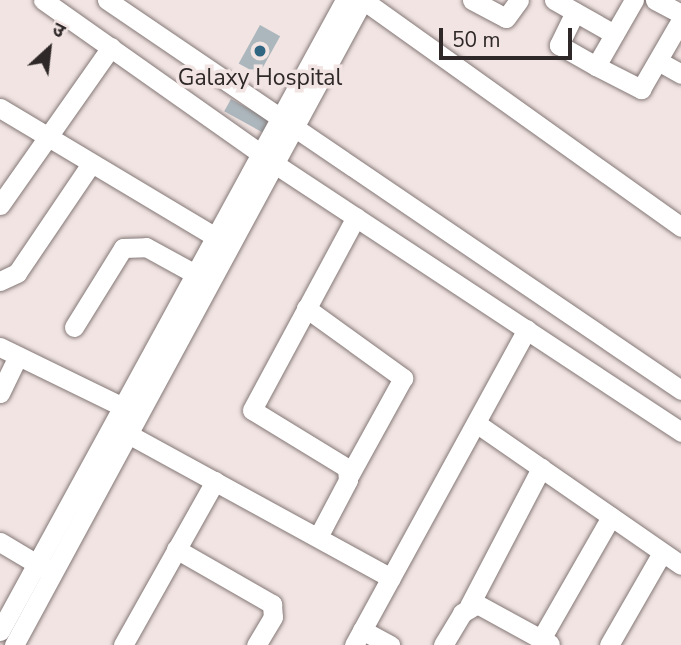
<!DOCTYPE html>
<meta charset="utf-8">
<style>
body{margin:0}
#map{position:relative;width:681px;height:645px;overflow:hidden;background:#f1e4e2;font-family:"Nunito Sans","Noto Sans Devanagari",sans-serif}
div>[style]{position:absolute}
.building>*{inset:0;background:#acb7bd;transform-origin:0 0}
.roads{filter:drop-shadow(0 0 2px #847877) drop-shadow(0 0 2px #847877)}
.minor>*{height:19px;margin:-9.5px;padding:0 9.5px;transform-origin:9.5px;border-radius:9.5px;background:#fff}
.dots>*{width:19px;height:19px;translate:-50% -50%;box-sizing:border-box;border:4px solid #f1e4e2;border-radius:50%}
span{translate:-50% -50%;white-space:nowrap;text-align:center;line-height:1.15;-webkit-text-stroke:7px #f1e4e2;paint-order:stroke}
.poi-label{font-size:23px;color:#2e2828}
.north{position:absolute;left:14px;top:14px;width:70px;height:70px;-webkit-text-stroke:5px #f1e4e2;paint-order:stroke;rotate:27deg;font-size:19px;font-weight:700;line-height:28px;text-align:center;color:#2e2828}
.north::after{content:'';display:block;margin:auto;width:24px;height:32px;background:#2e2828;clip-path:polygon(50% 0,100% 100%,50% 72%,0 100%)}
.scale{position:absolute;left:439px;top:28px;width:133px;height:32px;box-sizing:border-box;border:4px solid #2e2828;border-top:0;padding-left:9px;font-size:21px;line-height:24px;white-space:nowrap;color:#2e2828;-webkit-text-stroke:5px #f1e4e2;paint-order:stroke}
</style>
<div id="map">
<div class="building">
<div style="left:260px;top:25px;width:23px;height:44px;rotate:29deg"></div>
<div style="left:231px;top:99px;width:45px;height:14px;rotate:29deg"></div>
</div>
<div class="roads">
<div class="minor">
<div style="left:43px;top:0;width:288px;rotate:35.2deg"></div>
<div style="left:278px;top:166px;width:483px;rotate:33.4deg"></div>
<div style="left:107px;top:0;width:694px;rotate:34.19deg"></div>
<div style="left:363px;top:0;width:391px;rotate:35.5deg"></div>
<div style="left:472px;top:0;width:38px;rotate:28deg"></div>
<div style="left:506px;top:18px;width:22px;rotate:-54deg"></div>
<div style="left:554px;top:0;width:69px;rotate:29.5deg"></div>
<div style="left:655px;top:0;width:30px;rotate:28deg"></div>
<div style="left:575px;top:12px;width:37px;rotate:116deg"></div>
<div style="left:559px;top:45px;width:43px;rotate:29.6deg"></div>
<div style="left:596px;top:66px;width:76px;rotate:-60.1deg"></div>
<div style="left:658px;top:61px;width:26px;rotate:29deg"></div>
<div style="left:596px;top:66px;width:51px;rotate:27.1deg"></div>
<div style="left:641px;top:89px;width:80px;rotate:-59.9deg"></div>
<div style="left:0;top:108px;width:253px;rotate:30.9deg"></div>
<div style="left:0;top:205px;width:193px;rotate:-54.9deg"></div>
<div style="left:0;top:281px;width:19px;rotate:-25deg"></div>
<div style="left:17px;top:273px;width:130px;rotate:-55.9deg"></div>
<div style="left:306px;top:308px;width:120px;rotate:35.8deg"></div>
<div style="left:403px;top:378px;width:110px;rotate:118.9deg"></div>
<div style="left:74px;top:327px;width:93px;rotate:-58.2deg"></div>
<div style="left:123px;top:248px;width:23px;rotate:-2deg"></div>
<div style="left:146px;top:247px;width:58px;rotate:28.8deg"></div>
<div style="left:0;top:347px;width:146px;rotate:26deg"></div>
<div style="left:0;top:393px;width:41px;rotate:-64.1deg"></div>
<div style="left:476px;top:423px;width:249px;rotate:34.7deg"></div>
<div style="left:119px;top:429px;width:310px;rotate:28.7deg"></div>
<div style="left:318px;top:537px;width:64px;rotate:-62.2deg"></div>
<div style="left:348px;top:480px;width:12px;rotate:-95deg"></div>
<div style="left:347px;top:468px;width:111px;rotate:-148.6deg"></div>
<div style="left:252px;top:410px;width:219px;rotate:-61.7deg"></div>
<div style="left:0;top:542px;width:55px;rotate:30.8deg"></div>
<div style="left:176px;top:549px;width:111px;rotate:29.8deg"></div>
<div style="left:272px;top:604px;width:13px;rotate:86deg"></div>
<div style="left:273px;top:617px;width:33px;rotate:121deg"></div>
<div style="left:469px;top:606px;width:156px;rotate:-62.4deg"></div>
<div style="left:362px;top:630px;width:32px;rotate:28deg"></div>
<div style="left:0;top:631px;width:719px;rotate:-61.33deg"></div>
<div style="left:541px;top:639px;width:141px;rotate:-60.2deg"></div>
<div style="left:14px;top:645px;width:733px;rotate:-61.58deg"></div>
<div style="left:123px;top:645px;width:188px;rotate:-60.7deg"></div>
<div style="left:354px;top:645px;width:360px;rotate:-61.3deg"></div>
<div style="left:443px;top:645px;width:37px;rotate:-59deg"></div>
<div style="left:462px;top:613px;width:17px;rotate:-31deg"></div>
<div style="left:477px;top:604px;width:83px;rotate:28.7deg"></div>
<div style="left:609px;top:645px;width:106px;rotate:-60.1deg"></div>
</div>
</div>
<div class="dots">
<div style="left:260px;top:51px;background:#316682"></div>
</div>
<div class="poi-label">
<span style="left:260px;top:78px">Galaxy Hospital</span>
</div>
<div class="north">उ</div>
<div class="scale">50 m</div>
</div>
